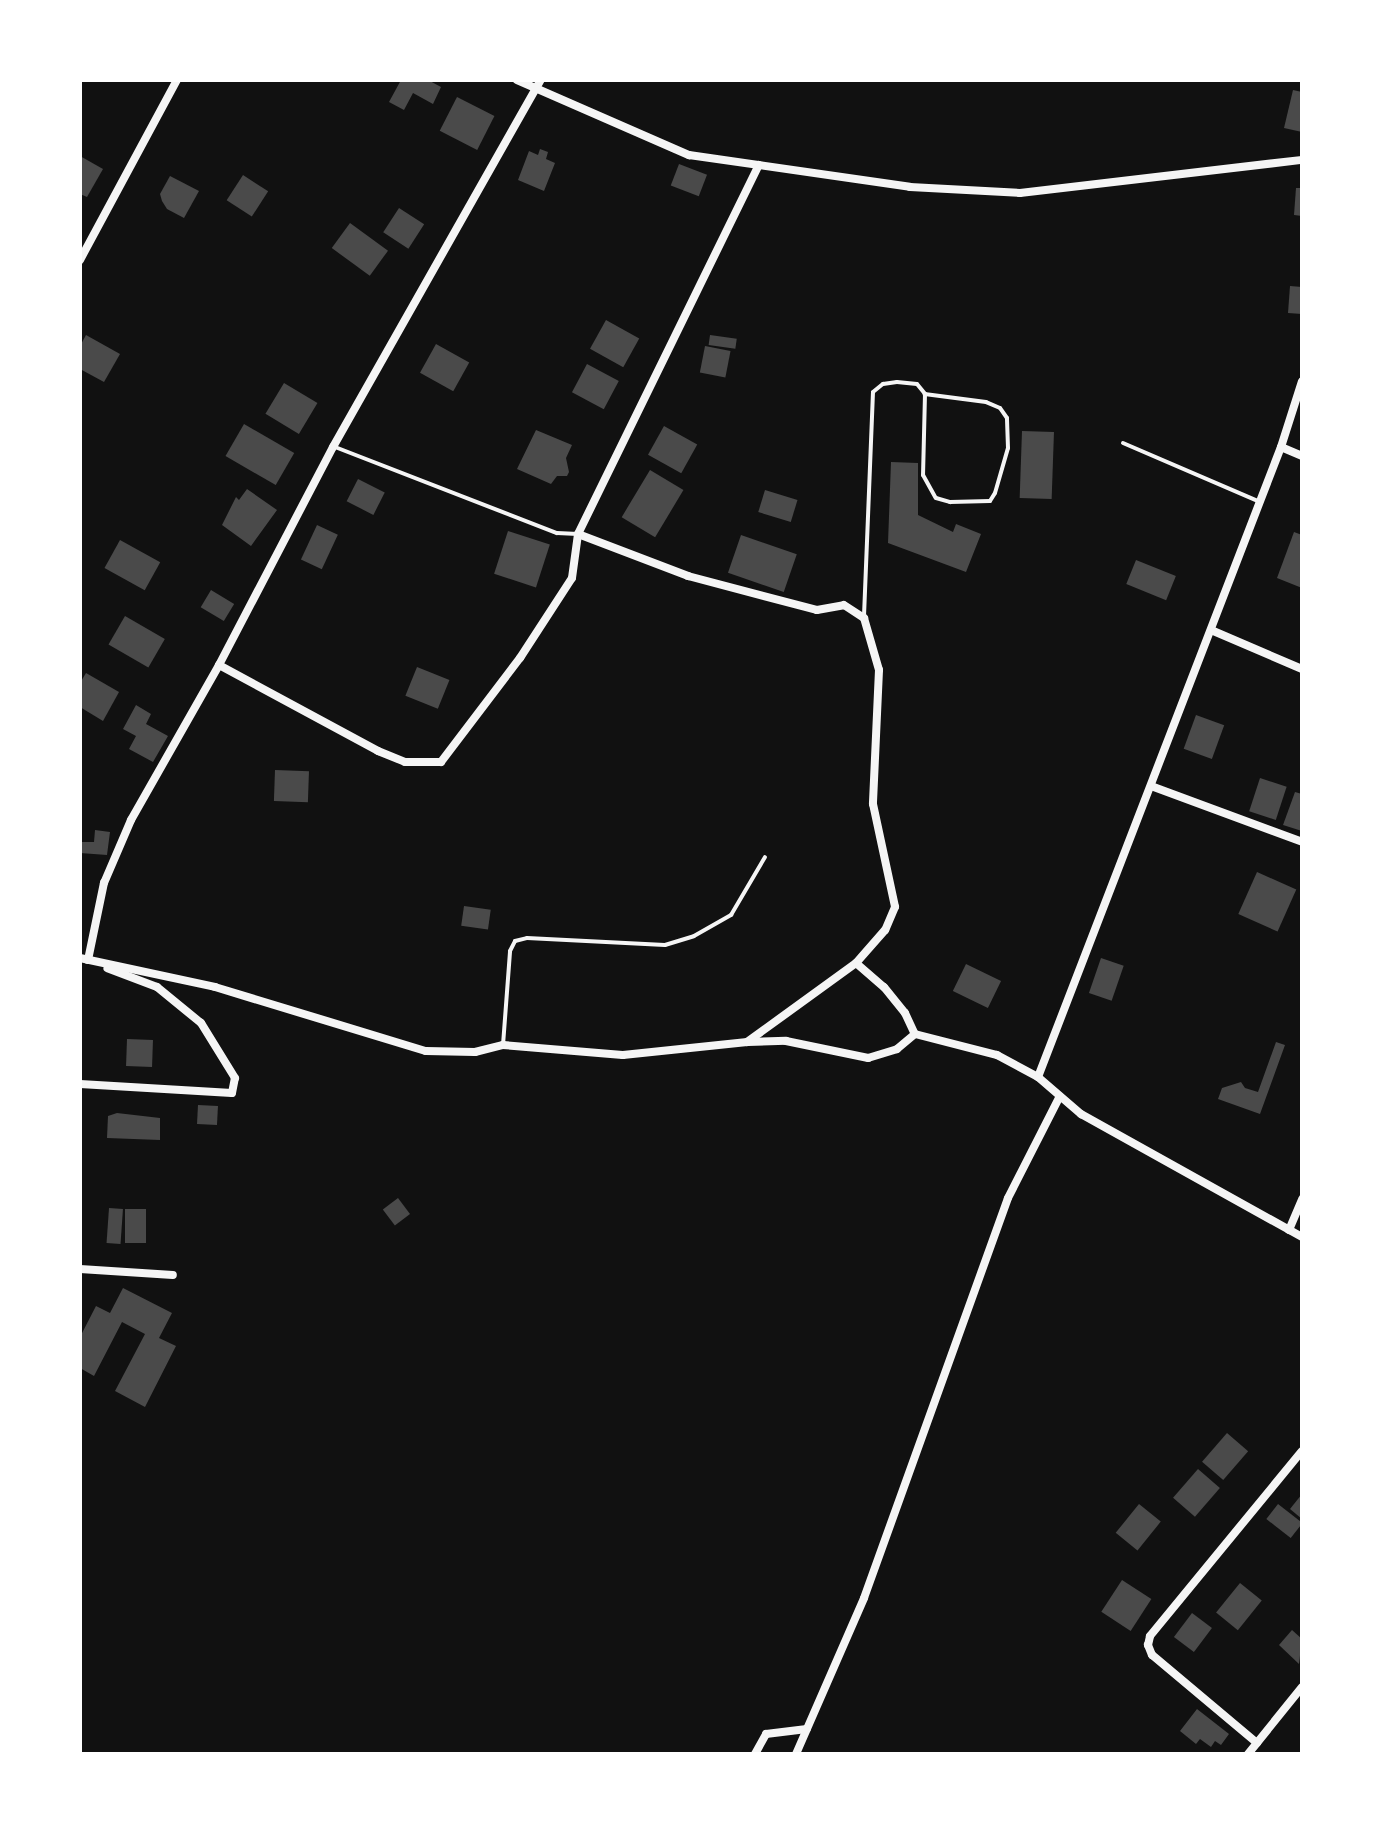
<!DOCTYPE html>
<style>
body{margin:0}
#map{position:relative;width:1382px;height:1834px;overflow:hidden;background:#111;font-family:"Libre Baskerville",serif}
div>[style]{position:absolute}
.building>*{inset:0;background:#4a4a4a;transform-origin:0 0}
.service>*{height:4px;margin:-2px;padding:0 2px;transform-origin:2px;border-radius:2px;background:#f5f5f5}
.minor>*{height:8px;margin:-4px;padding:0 4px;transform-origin:4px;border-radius:4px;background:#f5f5f5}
span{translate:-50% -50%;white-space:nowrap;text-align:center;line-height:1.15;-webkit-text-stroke:8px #fff;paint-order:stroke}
.frame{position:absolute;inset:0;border:82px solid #fff;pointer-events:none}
</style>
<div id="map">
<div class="building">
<div style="clip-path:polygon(401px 80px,428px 80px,441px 87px,433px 104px,413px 93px,404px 110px,389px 102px)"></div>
<div style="clip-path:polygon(1293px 90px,1302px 92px,1302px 132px,1284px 128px)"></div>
<div style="left:457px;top:97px;width:42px;height:38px;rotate:27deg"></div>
<div style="clip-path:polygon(540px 149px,548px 152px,546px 159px,555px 163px,544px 191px,518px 180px,529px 151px,538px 155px)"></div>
<div style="clip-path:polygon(80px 156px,103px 169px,87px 197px,80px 194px)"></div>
<div style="left:679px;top:164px;width:30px;height:23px;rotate:21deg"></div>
<div style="left:243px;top:175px;width:30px;height:30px;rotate:33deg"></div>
<div style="clip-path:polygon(170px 176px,199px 191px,184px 218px,167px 209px,162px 201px,160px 194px)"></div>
<div style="clip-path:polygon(1296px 188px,1302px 188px,1302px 216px,1294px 215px)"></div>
<div style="left:399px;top:208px;width:30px;height:29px;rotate:33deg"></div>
<div style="left:350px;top:223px;width:47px;height:31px;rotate:36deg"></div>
<div style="clip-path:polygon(1290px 286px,1302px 287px,1302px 314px,1288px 313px)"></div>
<div style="left:606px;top:320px;width:38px;height:33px;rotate:29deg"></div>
<div style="clip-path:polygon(86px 335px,120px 354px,104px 382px,80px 369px,80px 346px)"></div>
<div style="left:710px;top:335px;width:27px;height:10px;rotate:8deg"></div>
<div style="left:436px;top:344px;width:38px;height:33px;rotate:29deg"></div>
<div style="left:705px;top:346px;width:26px;height:27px;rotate:11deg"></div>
<div style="left:587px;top:364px;width:36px;height:32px;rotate:28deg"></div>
<div style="left:284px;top:383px;width:39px;height:36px;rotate:31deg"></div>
<div style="left:244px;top:424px;width:58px;height:37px;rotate:30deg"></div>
<div style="left:664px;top:426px;width:38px;height:33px;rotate:29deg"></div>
<div style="clip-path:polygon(536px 430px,572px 445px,566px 458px,569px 472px,567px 476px,557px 476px,551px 484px,517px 469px)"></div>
<div style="left:1022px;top:431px;width:32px;height:67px;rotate:2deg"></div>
<div style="clip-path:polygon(891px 462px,918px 463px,918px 515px,953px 532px,956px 524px,981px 534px,966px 572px,888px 543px)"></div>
<div style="left:650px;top:470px;width:39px;height:55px;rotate:31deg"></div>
<div style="left:358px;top:479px;width:30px;height:25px;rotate:27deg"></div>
<div style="clip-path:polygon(247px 489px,277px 510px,251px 546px,222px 525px,236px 497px,239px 500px)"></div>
<div style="left:765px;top:490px;width:34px;height:23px;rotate:17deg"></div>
<div style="left:317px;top:525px;width:23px;height:38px;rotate:25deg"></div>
<div style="left:508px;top:531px;width:44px;height:45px;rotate:18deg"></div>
<div style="clip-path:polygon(1294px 532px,1302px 535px,1302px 588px,1277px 578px)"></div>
<div style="left:741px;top:535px;width:59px;height:40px;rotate:19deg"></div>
<div style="left:120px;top:540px;width:46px;height:32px;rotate:29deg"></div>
<div style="left:1136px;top:560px;width:43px;height:26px;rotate:22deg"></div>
<div style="left:211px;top:590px;width:27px;height:20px;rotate:31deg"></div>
<div style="left:125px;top:616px;width:46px;height:33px;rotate:30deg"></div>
<div style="left:417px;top:667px;width:35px;height:31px;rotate:22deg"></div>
<div style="clip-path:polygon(86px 673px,119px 692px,103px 721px,80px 707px,80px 683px)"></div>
<div style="clip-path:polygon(136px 705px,151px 714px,146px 724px,168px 736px,153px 762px,129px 749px,136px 736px,123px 729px)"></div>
<div style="left:1196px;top:715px;width:30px;height:36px;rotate:20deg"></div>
<div style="left:275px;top:770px;width:34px;height:31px;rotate:2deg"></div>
<div style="left:1260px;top:778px;width:28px;height:35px;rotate:18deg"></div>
<div style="clip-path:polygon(1295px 792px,1302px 794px,1302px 831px,1283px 825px)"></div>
<div style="clip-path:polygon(95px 830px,110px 832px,107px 855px,80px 853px,80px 842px,94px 842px)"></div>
<div style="left:1257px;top:872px;width:43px;height:46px;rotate:24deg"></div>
<div style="left:464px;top:906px;width:27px;height:20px;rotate:8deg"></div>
<div style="left:1101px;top:958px;width:24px;height:37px;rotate:19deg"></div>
<div style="left:966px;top:964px;width:39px;height:30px;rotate:26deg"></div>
<div style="left:127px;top:1039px;width:26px;height:27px;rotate:2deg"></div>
<div style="clip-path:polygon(1276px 1042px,1285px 1045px,1260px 1114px,1218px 1099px,1222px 1088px,1241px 1082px,1245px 1088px,1258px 1092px)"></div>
<div style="left:198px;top:1105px;width:20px;height:19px;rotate:3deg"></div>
<div style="clip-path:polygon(117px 1113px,160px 1118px,160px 1140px,107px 1138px,108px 1116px)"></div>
<div style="left:398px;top:1198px;width:20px;height:19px;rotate:53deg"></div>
<div style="left:109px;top:1208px;width:14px;height:35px;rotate:4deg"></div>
<div style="left:125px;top:1209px;width:21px;height:34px"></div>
<div style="clip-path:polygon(123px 1288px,172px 1313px,159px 1338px,176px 1346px,145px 1407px,115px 1391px,145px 1334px,122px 1322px,94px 1376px,80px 1368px,80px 1337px,96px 1306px,110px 1313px)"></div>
<div style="left:1227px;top:1433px;width:28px;height:38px;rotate:41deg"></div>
<div style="left:1198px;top:1469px;width:29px;height:38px;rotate:41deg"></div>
<div style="clip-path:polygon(1302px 1494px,1302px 1519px,1290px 1509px)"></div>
<div style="left:1139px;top:1504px;width:28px;height:37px;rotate:39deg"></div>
<div style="left:1278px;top:1504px;width:31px;height:19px;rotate:38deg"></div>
<div style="left:1122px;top:1580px;width:35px;height:38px;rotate:33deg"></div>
<div style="left:1240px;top:1583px;width:28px;height:38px;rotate:39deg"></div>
<div style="left:1192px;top:1613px;width:25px;height:30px;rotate:37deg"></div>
<div style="clip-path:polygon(1292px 1630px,1302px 1639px,1299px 1664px,1279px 1645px)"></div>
<div style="clip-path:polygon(1197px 1709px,1229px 1734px,1221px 1745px,1215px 1741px,1211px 1747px,1200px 1739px,1196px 1744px,1180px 1731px)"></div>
</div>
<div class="service">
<div style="left:1123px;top:443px;width:149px;rotate:23.3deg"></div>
<div style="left:335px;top:447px;width:238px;rotate:21.2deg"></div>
<div style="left:557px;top:533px;width:21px;rotate:3deg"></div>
<div style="left:864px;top:616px;width:224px;rotate:-87.7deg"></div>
<div style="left:873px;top:392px;width:13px;rotate:-39deg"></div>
<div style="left:883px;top:384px;width:14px;rotate:-8deg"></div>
<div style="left:897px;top:382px;width:20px;rotate:6deg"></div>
<div style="left:917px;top:384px;width:13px;rotate:51deg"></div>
<div style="left:925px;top:394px;width:81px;rotate:91.4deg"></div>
<div style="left:923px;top:475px;width:26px;rotate:61deg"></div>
<div style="left:936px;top:498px;width:15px;rotate:16deg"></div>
<div style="left:950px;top:502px;width:40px;rotate:-1.4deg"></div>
<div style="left:990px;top:501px;width:9px;rotate:-58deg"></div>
<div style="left:995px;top:493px;width:47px;rotate:-73.9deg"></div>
<div style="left:1008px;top:448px;width:30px;rotate:-92deg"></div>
<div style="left:1007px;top:418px;width:12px;rotate:-125deg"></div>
<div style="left:1000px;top:408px;width:15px;rotate:-157deg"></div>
<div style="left:986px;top:402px;width:62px;rotate:-172.5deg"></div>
<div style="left:503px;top:1045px;width:94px;rotate:-85.7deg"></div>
<div style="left:510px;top:951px;width:11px;rotate:-63deg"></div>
<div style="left:515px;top:941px;width:12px;rotate:-14deg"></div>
<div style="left:527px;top:938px;width:138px;rotate:2.9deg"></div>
<div style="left:665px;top:945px;width:30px;rotate:-17deg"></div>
<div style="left:694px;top:936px;width:43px;rotate:-29.6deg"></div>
<div style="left:731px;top:915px;width:67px;rotate:-59.6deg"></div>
</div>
<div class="minor">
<div style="left:517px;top:80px;width:188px;rotate:23.6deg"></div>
<div style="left:689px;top:155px;width:223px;rotate:8.2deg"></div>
<div style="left:910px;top:187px;width:110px;rotate:3.1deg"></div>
<div style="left:1020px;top:193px;width:284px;rotate:-6.7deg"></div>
<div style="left:80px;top:260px;width:204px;rotate:-61.7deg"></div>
<div style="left:1281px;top:447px;width:23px;rotate:23deg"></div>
<div style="left:578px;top:534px;width:118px;rotate:20.9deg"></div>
<div style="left:688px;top:576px;width:133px;rotate:14.8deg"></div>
<div style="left:817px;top:610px;width:27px;rotate:-10deg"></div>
<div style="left:844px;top:605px;width:24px;rotate:33deg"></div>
<div style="left:864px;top:618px;width:54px;rotate:73.9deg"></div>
<div style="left:879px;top:670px;width:134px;rotate:92.6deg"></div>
<div style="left:873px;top:804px;width:105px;rotate:77.9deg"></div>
<div style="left:895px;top:907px;width:25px;rotate:113deg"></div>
<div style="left:885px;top:930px;width:44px;rotate:131.3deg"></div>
<div style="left:856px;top:963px;width:37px;rotate:41deg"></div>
<div style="left:884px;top:987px;width:33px;rotate:51deg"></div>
<div style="left:905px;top:1013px;width:23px;rotate:65deg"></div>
<div style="left:915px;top:1034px;width:85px;rotate:14.4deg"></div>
<div style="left:997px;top:1055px;width:47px;rotate:28.2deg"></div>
<div style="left:1038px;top:1077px;width:57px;rotate:40.7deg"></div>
<div style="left:1081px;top:1114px;width:253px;rotate:29.1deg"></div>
<div style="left:1211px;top:630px;width:99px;rotate:23.2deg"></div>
<div style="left:219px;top:665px;width:181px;rotate:28.4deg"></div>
<div style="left:378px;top:751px;width:29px;rotate:22deg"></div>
<div style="left:405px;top:762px;width:36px"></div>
<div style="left:441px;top:762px;width:131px;rotate:-52.8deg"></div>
<div style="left:520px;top:658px;width:95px;rotate:-57deg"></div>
<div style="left:572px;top:578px;width:44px;rotate:-82.2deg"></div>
<div style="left:578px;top:534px;width:411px;rotate:-63.9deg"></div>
<div style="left:1151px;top:786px;width:161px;rotate:20.3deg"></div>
<div style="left:80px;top:958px;width:138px;rotate:12.1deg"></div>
<div style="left:215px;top:987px;width:220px;rotate:16.9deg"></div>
<div style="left:426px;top:1051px;width:49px;rotate:1.2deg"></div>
<div style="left:475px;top:1052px;width:29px;rotate:-14deg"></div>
<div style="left:503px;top:1045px;width:120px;rotate:4.8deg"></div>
<div style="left:623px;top:1055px;width:125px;rotate:-6deg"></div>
<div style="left:747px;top:1042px;width:135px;rotate:-35.9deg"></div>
<div style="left:88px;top:960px;width:79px;rotate:-78.3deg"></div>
<div style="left:104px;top:883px;width:69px;rotate:-66.8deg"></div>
<div style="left:131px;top:820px;width:178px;rotate:-60.4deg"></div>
<div style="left:219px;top:665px;width:246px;rotate:-62.4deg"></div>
<div style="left:333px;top:447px;width:422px;rotate:-60.5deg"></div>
<div style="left:748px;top:1042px;width:38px;rotate:-2deg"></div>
<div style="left:786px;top:1041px;width:84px;rotate:11.7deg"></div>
<div style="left:868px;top:1058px;width:30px;rotate:-17deg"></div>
<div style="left:897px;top:1049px;width:23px;rotate:-40deg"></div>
<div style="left:1038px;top:1077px;width:675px;rotate:-68.91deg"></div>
<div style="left:1281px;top:447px;width:69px;rotate:-72.3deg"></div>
<div style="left:80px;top:1084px;width:152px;rotate:3.4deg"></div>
<div style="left:232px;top:1093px;width:15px;rotate:-79deg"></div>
<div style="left:235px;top:1078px;width:65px;rotate:-121.7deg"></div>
<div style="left:201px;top:1023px;width:57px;rotate:-140.7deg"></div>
<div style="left:157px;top:987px;width:53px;rotate:-159.2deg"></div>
<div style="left:1289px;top:1230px;width:34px;rotate:-67deg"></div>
<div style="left:80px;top:1269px;width:93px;rotate:3.7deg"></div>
<div style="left:1257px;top:1743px;width:137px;rotate:-140deg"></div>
<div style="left:1152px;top:1655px;width:11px;rotate:-112deg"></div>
<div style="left:1148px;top:1645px;width:9px;rotate:-77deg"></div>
<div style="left:1150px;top:1636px;width:239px;rotate:-50.6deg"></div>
<div style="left:755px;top:1754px;width:23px;rotate:-61deg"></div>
<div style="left:766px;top:1734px;width:41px;rotate:-7deg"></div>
<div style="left:796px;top:1754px;width:170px;rotate:-66.4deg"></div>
<div style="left:864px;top:1598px;width:425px;rotate:-70.2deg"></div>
<div style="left:1008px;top:1198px;width:114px;rotate:-63deg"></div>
<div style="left:1248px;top:1754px;width:86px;rotate:-51.1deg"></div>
</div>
<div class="frame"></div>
</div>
